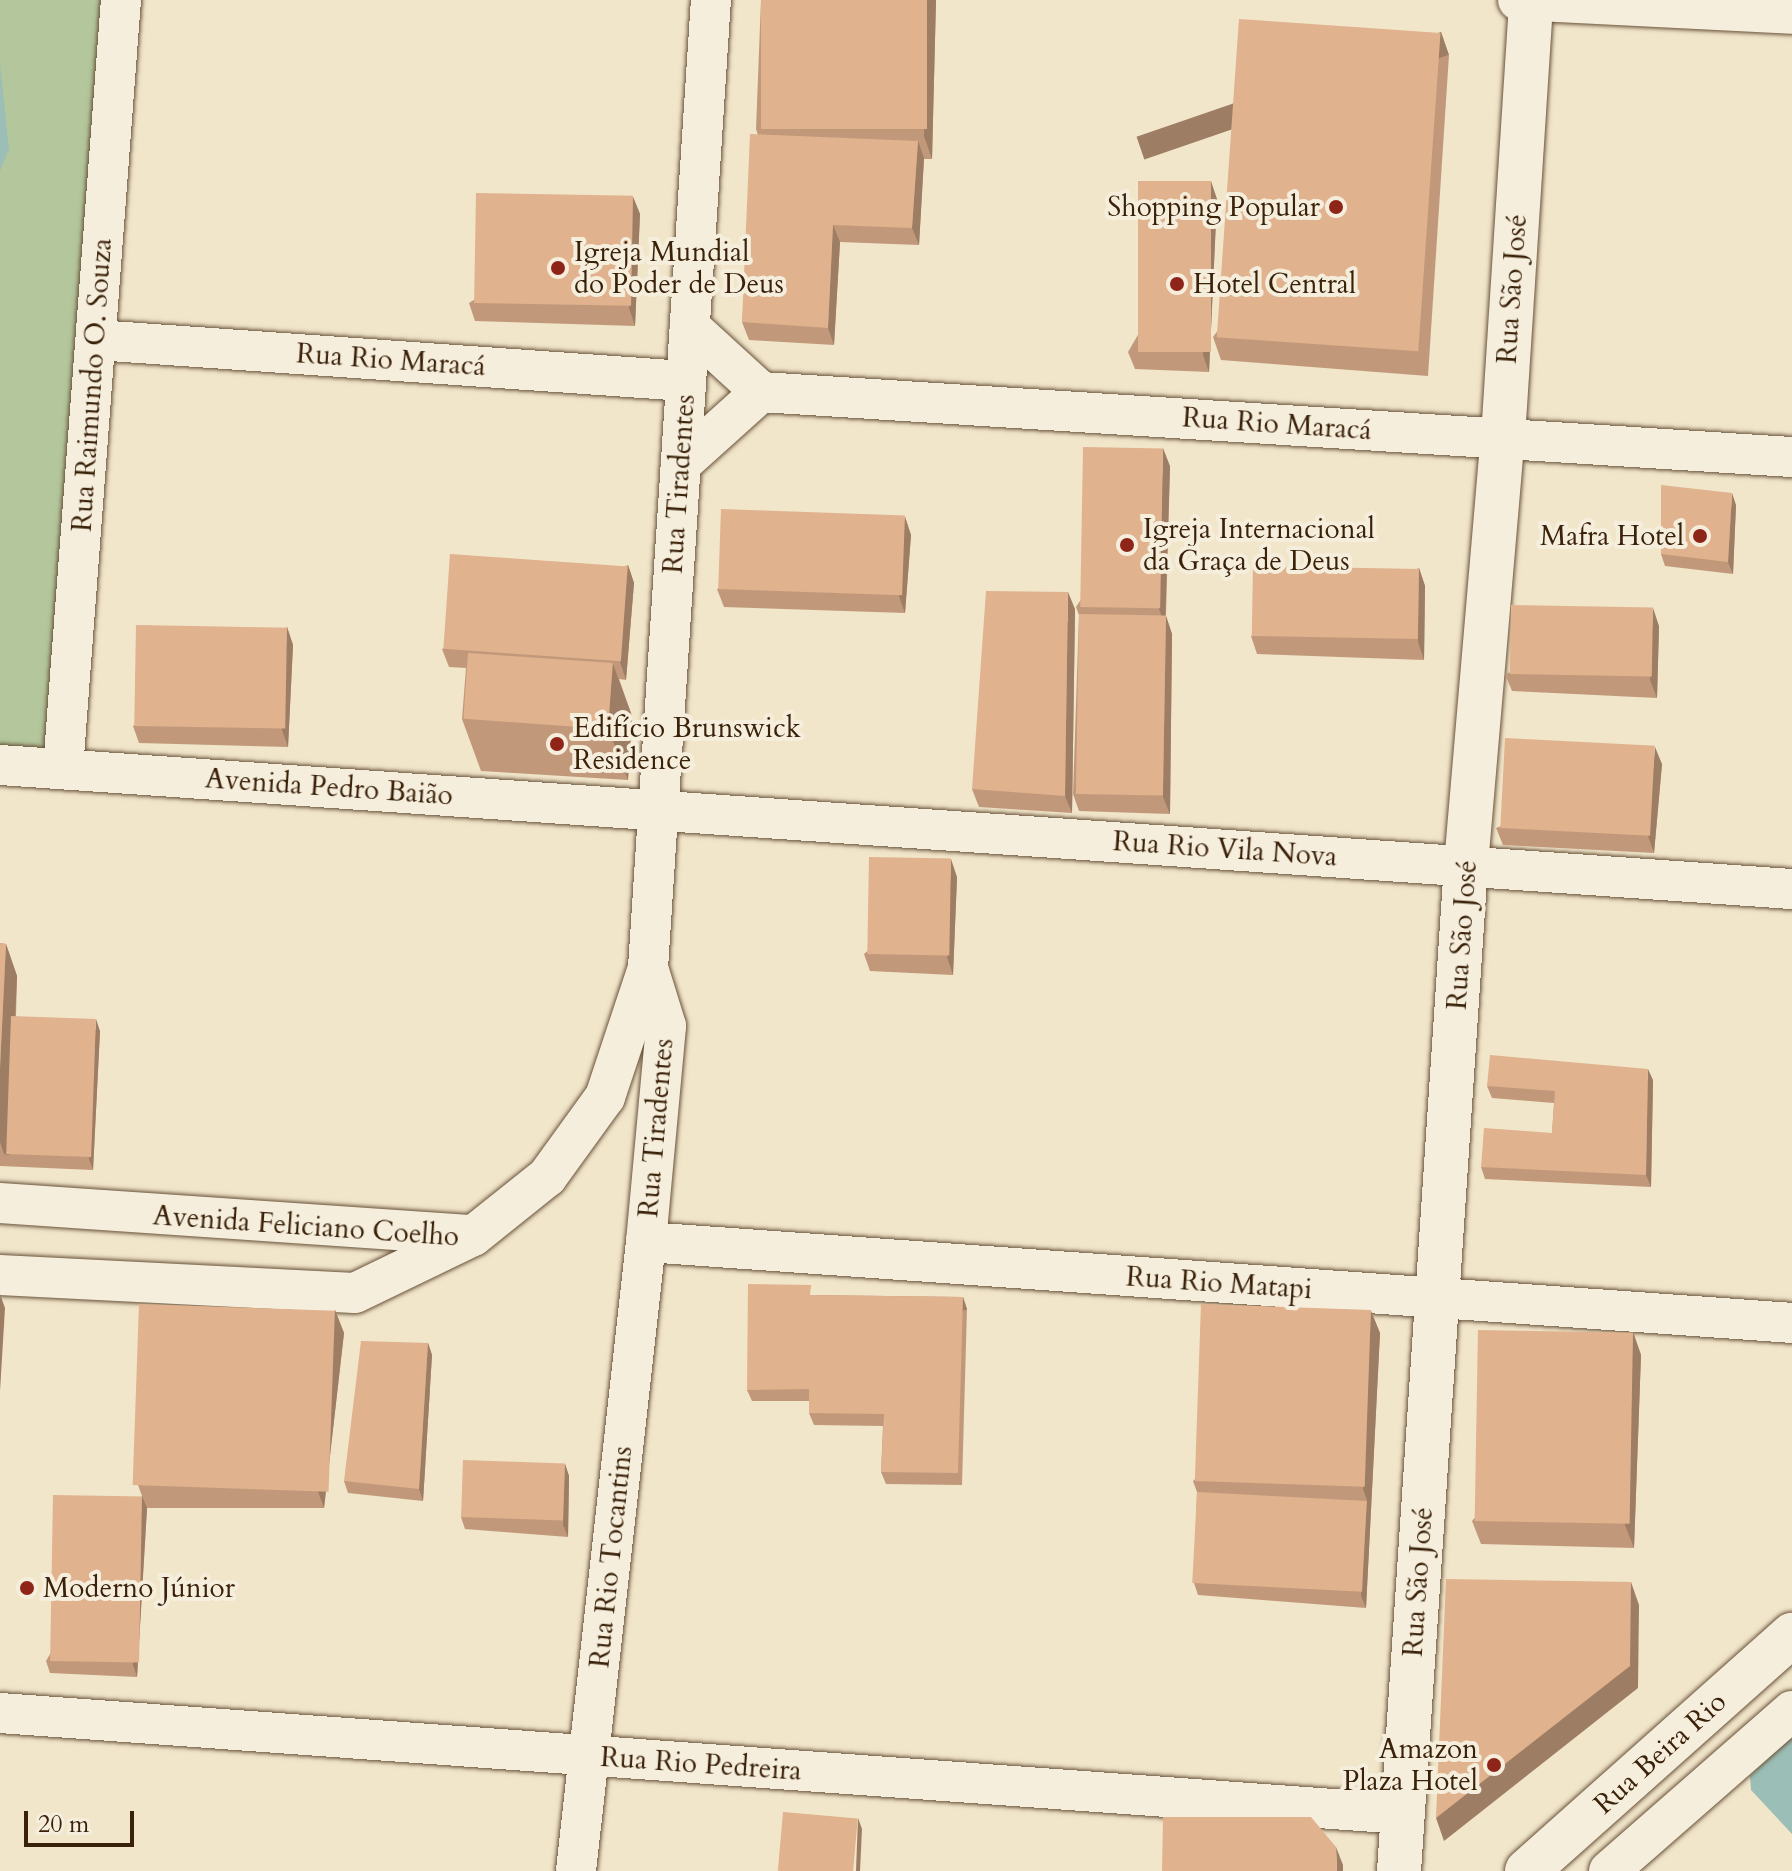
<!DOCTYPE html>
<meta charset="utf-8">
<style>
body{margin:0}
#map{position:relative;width:1792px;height:1871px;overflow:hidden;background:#f1e5ca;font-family:Cardo,serif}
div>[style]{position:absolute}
.green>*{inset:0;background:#b3c69c}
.water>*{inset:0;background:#9bbfb6}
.roads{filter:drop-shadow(0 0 2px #685239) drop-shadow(0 0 2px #685239)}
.street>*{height:40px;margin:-20px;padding:0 20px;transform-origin:20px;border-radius:20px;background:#f6eedd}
.secondary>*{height:44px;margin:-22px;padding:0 22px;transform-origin:22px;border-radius:22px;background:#f6eedd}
.wall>*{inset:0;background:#c1997a}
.shaded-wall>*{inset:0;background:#9d7d63;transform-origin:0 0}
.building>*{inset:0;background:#e0b28e;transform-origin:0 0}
.dots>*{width:22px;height:22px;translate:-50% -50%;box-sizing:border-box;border:4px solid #f6eedd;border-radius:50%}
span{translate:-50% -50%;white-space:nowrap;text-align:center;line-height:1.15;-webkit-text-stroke:8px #f6eedd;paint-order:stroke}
.poi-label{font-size:28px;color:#3a2109}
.right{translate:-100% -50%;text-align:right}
.left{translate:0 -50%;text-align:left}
.street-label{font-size:28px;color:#3a2109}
.scale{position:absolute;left:24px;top:1811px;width:110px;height:36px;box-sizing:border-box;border:4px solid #3a2109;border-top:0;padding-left:10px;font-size:24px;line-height:28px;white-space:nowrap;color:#3a2109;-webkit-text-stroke:6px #f6eedd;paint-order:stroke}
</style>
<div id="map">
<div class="green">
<div style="clip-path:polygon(0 0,121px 0,63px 769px,0 765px)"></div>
</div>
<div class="water">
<div style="clip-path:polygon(0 63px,9px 149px,0 171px)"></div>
<div style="clip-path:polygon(1792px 1735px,1792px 1834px,1751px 1790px,1750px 1776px)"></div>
</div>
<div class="roads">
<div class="street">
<div style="left:1518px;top:0;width:274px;rotate:2.9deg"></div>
<div style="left:690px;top:327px;width:96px;rotate:42.5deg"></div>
<div style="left:761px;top:392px;width:1033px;rotate:3.61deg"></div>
<div style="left:96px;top:340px;width:591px;rotate:3.98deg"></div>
<div style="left:681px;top:464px;width:108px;rotate:-42deg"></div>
<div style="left:0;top:765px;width:1796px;rotate:3.96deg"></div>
<div style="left:63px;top:769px;width:771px;rotate:-85.69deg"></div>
<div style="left:0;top:1203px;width:470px;rotate:3.9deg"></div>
<div style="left:646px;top:1242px;width:1149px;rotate:4.04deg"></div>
<div style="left:0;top:1275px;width:355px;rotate:2.9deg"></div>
<div style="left:355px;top:1293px;width:131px;rotate:-25.8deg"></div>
<div style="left:473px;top:1236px;width:95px;rotate:-38.6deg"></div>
<div style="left:547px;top:1177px;width:99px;rotate:-54.1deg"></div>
<div style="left:605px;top:1097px;width:136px;rotate:-71.6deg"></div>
<div style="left:648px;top:968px;width:970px;rotate:-86.28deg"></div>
<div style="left:0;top:1713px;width:1407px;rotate:4.12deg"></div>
<div style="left:576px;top:1871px;width:633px;rotate:-83.65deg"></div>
<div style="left:646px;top:1242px;width:217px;rotate:-84.7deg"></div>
<div style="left:666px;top:1026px;width:61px;rotate:-107.2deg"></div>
<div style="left:1609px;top:1871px;width:243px;rotate:-41.2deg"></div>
</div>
<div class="secondary">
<div style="left:1399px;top:1871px;width:1008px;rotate:-86.19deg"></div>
<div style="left:1466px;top:865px;width:430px;rotate:-85.1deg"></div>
<div style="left:1503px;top:437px;width:438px;rotate:-86.3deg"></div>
<div style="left:1527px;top:1871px;width:355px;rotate:-41.7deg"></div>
</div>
</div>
<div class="wall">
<div style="clip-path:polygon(761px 0,936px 0,932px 159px,924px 159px,919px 245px,840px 242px,834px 345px,749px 340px,742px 322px,758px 135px,756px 129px)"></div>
<div style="clip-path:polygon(1441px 32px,1449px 55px,1428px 376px,1221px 360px,1213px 337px)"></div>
<div style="clip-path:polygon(633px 197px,640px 214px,635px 326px,475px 321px,469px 303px)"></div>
<div style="clip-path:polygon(1217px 199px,1209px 372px,1135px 369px,1128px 352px)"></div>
<div style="clip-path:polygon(1170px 466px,1166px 616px,1172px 634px,1170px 814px,1079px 811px,1073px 794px,1079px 615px,1076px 607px)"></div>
<div style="clip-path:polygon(1736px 505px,1733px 574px,1665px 566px,1661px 554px)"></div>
<div style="clip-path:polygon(905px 517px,911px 535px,905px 613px,724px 607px,717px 589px)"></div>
<div style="clip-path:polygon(628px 565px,634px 583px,626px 680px,619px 679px,632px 716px,628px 780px,481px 771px,462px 719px,466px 668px,449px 667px,442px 649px)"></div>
<div style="clip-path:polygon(1419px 568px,1425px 586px,1424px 660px,1257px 654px,1251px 636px)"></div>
<div style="clip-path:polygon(1075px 609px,1072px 813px,979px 807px,972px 789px)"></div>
<div style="clip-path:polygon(1659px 626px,1657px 698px,1512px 691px,1505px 674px)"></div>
<div style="clip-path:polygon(287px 627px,293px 645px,288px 747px,139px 743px,133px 726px)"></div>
<div style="clip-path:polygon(1662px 764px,1654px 853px,1503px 845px,1496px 828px)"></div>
<div style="clip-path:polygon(957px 877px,953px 975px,870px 971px,864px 954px)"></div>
<div style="clip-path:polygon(0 943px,6px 944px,17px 976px,16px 1017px,100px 1031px,93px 1170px,0 1166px)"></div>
<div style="clip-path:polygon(1653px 1080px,1651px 1187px,1485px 1179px,1481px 1167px,1552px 1133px,1554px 1103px,1492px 1098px,1487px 1086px)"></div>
<div style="clip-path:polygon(815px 1295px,963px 1297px,967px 1309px,962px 1485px,886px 1484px,881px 1472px,883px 1426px,814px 1425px,809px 1413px,809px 1401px,752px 1401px,747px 1390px)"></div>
<div style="clip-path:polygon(335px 1310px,344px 1333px,324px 1508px,147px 1508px,137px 1677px,50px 1673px,46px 1661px,142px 1496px,138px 1485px)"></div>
<div style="clip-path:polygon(1371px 1311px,1380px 1333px,1366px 1608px,1198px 1595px,1194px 1583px,1197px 1492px,1193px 1481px)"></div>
<div style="clip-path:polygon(1633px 1332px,1641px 1355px,1634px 1548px,1481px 1544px,1472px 1521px)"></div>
<div style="clip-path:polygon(428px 1343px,432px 1355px,423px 1501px,348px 1493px,344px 1481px)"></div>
<div style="clip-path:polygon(565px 1464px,569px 1476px,568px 1537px,465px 1529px,461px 1517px)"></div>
</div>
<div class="shaded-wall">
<div style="clip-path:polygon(927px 0,936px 0,932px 159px,924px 136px)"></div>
<div style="left:1441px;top:32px;width:24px;height:322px;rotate:71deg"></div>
<div style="clip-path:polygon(918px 141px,924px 158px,919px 245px,912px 228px)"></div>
<div style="clip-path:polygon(1211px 181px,1217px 199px,1209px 372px,1203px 355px)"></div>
<div style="clip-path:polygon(633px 197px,640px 214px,635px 326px,629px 308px)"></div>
<div style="clip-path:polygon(833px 225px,840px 242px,834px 345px,828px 328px)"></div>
<div style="clip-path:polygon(1163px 448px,1170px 466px,1165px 626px,1159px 609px)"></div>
<div style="clip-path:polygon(1732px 493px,1736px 505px,1733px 574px,1728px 562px)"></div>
<div style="clip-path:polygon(905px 517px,911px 535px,905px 613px,899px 596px)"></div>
<div style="clip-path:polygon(628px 565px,634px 583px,626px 680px,620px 662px)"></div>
<div style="clip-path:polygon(1419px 568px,1425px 586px,1424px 660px,1418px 642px)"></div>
<div style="clip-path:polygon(1068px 592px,1075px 609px,1072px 813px,1065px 796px)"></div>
<div style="clip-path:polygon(1653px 608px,1659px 626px,1657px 698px,1650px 680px)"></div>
<div style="clip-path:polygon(1166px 616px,1172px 634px,1170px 814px,1163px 797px)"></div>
<div style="clip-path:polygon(287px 627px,293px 645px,288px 747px,282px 730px)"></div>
<div style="clip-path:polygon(613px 664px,632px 716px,628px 780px,608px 728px)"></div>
<div style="clip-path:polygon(1655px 747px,1662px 764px,1654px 853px,1648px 836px)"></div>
<div style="clip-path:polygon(951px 859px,957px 877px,953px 975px,947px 957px)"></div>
<div style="clip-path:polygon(6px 944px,17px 976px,9px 1155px,4px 1154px,0 1142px,0 1068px)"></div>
<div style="clip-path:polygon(96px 1019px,100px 1031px,93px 1170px,89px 1159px)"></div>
<div style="clip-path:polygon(1648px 1069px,1653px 1080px,1651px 1187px,1646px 1175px)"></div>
<div style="clip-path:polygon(0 1294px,5px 1308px,0 1391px)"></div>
<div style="left:963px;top:1297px;width:13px;height:176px;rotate:72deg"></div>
<div style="clip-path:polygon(335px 1310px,344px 1333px,324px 1508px,316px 1486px)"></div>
<div style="clip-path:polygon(1371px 1311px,1380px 1333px,1366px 1608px,1361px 1596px,1367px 1500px,1363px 1489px)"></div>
<div style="clip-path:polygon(1633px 1332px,1641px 1355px,1634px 1548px,1625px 1525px)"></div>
<div style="clip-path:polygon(428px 1343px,432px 1355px,423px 1501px,419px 1489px)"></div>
<div style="clip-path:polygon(565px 1464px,569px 1476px,568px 1537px,563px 1525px)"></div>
<div style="clip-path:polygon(142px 1496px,147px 1508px,137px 1677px,133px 1665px)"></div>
<div style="clip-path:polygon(1631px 1582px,1639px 1605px,1638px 1688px,1444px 1841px,1436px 1818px)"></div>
<div style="clip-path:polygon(858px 1818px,862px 1829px,860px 1871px,856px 1871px)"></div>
<div style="clip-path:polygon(1336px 1847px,1343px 1865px,1343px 1871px,1337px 1871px)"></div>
</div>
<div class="building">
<div style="left:761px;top:0;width:166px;height:129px"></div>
<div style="left:1239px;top:19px;width:202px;height:319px;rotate:4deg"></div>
<div style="clip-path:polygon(750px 134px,918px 141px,912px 228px,833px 225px,828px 328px,742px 322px)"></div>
<div style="left:1138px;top:181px;width:73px;height:171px"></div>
<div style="left:476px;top:193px;width:157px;height:110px;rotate:1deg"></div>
<div style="left:1083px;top:447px;width:80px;height:160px;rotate:1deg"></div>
<div style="clip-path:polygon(1661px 485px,1732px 493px,1728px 562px,1661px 554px)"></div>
<div style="left:721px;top:509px;width:184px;height:80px;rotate:2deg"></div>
<div style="left:450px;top:554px;width:178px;height:95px;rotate:4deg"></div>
<div style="left:1253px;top:566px;width:166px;height:70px;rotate:1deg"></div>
<div style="clip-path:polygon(986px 591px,1068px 592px,1065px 796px,972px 789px)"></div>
<div style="left:1511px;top:605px;width:142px;height:69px;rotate:1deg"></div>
<div style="left:1079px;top:614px;width:87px;height:180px;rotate:1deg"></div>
<div style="left:136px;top:625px;width:151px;height:101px;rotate:1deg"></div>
<div style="left:468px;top:653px;width:145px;height:66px;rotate:4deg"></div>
<div style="left:1505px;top:738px;width:150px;height:90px;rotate:3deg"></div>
<div style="left:869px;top:857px;width:82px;height:97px;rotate:1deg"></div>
<div style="clip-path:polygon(0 943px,6px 944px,0 1068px)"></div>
<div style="left:11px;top:1016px;width:85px;height:138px;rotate:2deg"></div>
<div style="clip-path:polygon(1490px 1055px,1648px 1069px,1646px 1175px,1481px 1167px,1484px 1128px,1552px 1133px,1555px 1091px,1487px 1086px)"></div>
<div style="clip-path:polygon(748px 1284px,811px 1285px,810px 1295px,963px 1297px,958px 1473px,881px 1472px,884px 1414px,809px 1413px,809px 1389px,747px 1390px)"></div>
<div style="left:139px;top:1304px;width:196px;height:181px;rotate:2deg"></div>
<div style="left:1201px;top:1304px;width:170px;height:177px;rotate:2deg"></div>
<div style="left:1478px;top:1330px;width:155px;height:191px;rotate:1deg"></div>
<div style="clip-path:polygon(361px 1341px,428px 1343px,419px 1489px,344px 1481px)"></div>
<div style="left:463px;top:1460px;width:102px;height:57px;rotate:2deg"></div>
<div style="left:1197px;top:1492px;width:170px;height:91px;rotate:3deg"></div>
<div style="left:53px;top:1495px;width:89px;height:166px;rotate:1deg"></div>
<div style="clip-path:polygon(1446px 1579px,1631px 1582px,1630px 1666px,1436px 1818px)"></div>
<div style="left:783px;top:1812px;width:75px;height:59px;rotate:5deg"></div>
<div style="clip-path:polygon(1163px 1817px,1311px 1817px,1336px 1847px,1337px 1871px,1162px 1871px)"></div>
</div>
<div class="dots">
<div style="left:1336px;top:207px;background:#8f2418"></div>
<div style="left:558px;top:268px;background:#8f2418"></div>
<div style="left:1177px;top:284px;background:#8f2418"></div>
<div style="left:1700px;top:536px;background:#8f2418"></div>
<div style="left:1127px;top:545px;background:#8f2418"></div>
<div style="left:557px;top:744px;background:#8f2418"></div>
<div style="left:27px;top:1588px;background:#8f2418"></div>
<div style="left:1494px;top:1765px;background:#8f2418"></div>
</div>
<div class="poi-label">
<span class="right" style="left:1320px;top:207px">Shopping Popular</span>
<span class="left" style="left:574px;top:268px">Igreja Mundial<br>do Poder de Deus</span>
<span class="left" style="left:1193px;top:284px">Hotel Central</span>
<span class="left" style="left:1143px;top:545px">Igreja Internacional<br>da Graça de Deus</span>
<span class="right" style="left:1684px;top:536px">Mafra Hotel</span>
<span class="left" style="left:573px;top:744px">Edifício Brunswick<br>Residence</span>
<span class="left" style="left:43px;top:1588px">Moderno Júnior</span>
<span class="right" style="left:1478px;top:1765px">Amazon<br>Plaza Hotel</span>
</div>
<div class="street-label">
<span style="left:1512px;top:289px;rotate:-86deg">Rua São José</span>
<span style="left:391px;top:360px;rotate:4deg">Rua Rio Maracá</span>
<span style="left:92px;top:385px;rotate:-86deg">Rua Raimundo O. Souza</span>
<span style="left:1277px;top:424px;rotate:4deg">Rua Rio Maracá</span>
<span style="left:679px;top:484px;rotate:-86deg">Rua Tiradentes</span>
<span style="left:329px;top:787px;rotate:4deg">Avenida Pedro Baião</span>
<span style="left:1225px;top:849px;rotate:4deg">Rua Rio Vila Nova</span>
<span style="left:1462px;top:935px;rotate:-86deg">Rua São José</span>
<span style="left:656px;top:1128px;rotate:-85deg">Rua Tiradentes</span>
<span style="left:306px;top:1226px;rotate:4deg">Avenida Feliciano Coelho</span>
<span style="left:1219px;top:1283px;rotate:4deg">Rua Rio Matapi</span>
<span style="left:611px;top:1557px;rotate:-84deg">Rua Rio Tocantins</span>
<span style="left:1418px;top:1582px;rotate:-86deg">Rua São José</span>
<span style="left:1660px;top:1753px;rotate:-42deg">Rua Beira Rio</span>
<span style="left:701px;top:1764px;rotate:4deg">Rua Rio Pedreira</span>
</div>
<div class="scale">20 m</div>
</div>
